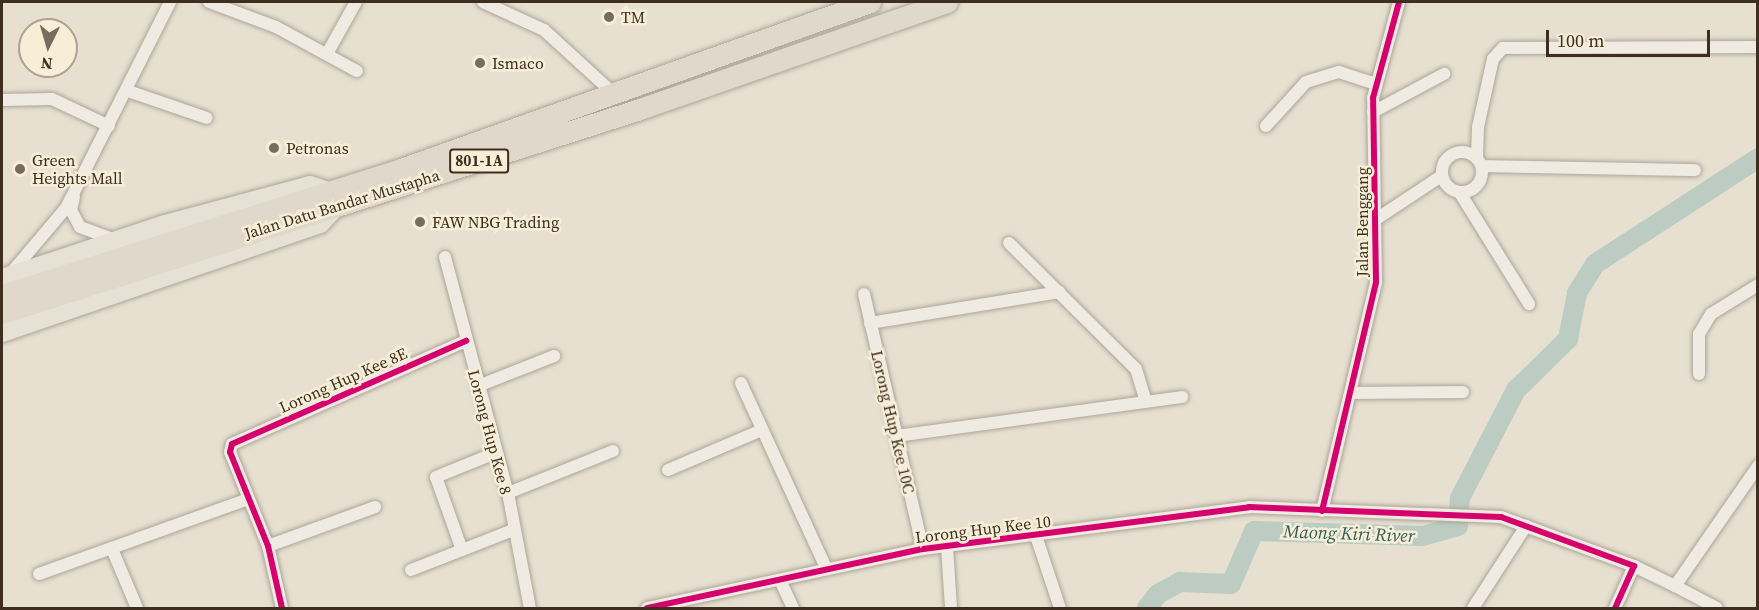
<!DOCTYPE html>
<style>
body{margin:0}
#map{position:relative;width:1759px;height:610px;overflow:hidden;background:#e7e0d1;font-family:"Source Serif 4",serif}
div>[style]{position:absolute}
.river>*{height:20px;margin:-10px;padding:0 10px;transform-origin:10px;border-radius:10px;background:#bcccc2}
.roads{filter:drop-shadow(0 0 2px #ada599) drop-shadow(0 0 2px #ada599)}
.minor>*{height:12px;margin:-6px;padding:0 6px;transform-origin:6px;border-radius:6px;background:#efebe3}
.minor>.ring{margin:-6px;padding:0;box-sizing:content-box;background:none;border:12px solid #efebe3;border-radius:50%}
.primary>*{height:20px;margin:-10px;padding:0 10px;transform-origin:10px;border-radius:10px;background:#e6e1d4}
.trunk>*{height:21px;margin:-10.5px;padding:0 10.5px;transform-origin:10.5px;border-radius:10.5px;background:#e0d9cb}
.cycleway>*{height:6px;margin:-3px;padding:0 3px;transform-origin:3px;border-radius:3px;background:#d6006c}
.dots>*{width:16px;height:16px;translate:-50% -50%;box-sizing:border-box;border:3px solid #f7eed8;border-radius:50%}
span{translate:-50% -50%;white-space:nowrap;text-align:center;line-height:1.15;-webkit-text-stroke:5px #f7eed8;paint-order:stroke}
.shield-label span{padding:2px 4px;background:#f7eed8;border:2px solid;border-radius:4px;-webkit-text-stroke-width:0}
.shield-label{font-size:15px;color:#3d2e20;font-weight:700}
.poi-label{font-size:16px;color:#3d2e20}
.left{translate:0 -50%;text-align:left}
.street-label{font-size:16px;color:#3d2e20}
.water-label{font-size:18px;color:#2f5d5a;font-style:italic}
.frame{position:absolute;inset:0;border:3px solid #3d2e20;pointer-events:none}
.north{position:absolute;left:18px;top:18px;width:60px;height:60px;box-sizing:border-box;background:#f7eed8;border:2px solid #ada18e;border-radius:50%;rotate:185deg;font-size:16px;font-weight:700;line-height:24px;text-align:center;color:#3d2e20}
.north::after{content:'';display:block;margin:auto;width:21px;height:27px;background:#786c5e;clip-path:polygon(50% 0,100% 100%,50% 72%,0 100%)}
.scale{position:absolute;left:1546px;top:30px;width:164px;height:27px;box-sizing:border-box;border:3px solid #3d2e20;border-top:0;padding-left:8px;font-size:18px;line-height:21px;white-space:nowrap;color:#3d2e20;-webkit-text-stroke:4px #f7eed8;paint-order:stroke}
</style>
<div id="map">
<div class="river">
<div style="left:1147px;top:608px;width:18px;rotate:-52deg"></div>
<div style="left:1158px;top:594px;width:25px;rotate:-29deg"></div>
<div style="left:1180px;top:582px;width:51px;rotate:2.2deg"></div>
<div style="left:1231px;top:584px;width:58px;rotate:-66.5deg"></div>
<div style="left:1254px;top:531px;width:169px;rotate:1.7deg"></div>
<div style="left:1423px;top:536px;width:36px;rotate:-16deg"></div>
<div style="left:1458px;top:526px;width:28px;rotate:-86deg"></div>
<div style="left:1460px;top:498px;width:122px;rotate:-62.6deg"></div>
<div style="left:1516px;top:390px;width:73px;rotate:-44.4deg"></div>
<div style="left:1568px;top:339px;width:47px;rotate:-78.9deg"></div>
<div style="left:1577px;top:293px;width:34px;rotate:-58deg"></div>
<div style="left:1595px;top:264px;width:194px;rotate:-33deg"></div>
</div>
<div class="roads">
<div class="minor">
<div style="left:209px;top:2px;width:72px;rotate:20.5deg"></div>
<div style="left:276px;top:27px;width:92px;rotate:28.5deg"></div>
<div style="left:483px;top:2px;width:67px;rotate:24.7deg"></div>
<div style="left:544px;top:30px;width:95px;rotate:42.4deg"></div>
<div style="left:328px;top:52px;width:57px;rotate:-60.8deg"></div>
<div style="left:128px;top:91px;width:83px;rotate:18.9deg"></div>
<div style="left:2px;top:100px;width:50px;rotate:-1.1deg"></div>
<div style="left:52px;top:99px;width:63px;rotate:25.3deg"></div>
<div style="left:1373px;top:112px;width:81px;rotate:-28.2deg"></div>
<div style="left:1266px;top:126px;width:59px;rotate:-47.7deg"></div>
<div style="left:1306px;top:82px;width:34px;rotate:-17deg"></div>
<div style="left:1339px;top:72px;width:38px;rotate:18deg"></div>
<div class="ring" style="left:1442px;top:152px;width:28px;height:28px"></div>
<div style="left:1477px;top:157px;width:30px;rotate:-88deg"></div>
<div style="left:1478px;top:127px;width:70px;rotate:-77.6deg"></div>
<div style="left:1493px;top:59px;width:15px;rotate:-48deg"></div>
<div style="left:1503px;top:48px;width:255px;rotate:-0.2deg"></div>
<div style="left:1484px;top:166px;width:211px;rotate:1.1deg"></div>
<div style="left:1460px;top:193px;width:131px;rotate:58.1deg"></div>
<div style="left:74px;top:197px;width:13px;rotate:103deg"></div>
<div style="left:71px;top:210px;width:19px;rotate:62deg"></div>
<div style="left:80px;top:227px;width:33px;rotate:20deg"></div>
<div style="left:1378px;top:218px;width:74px;rotate:-33.5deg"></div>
<div style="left:1009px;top:243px;width:179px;rotate:44.8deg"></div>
<div style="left:1136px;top:369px;width:34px;rotate:73deg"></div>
<div style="left:445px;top:257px;width:244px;rotate:75.1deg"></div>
<div style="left:508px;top:493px;width:117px;rotate:79.2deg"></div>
<div style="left:11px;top:273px;width:85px;rotate:-49.8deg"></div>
<div style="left:66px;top:208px;width:231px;rotate:-63.2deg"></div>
<div style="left:864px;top:294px;width:262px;rotate:77deg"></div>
<div style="left:870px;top:323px;width:192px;rotate:-9.3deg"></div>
<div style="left:1699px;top:374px;width:40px;rotate:-90deg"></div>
<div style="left:1699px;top:334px;width:23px;rotate:-59deg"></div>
<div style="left:1711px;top:314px;width:55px;rotate:-31.7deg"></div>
<div style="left:741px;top:383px;width:204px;rotate:65.3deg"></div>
<div style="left:478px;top:386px;width:82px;rotate:-21.5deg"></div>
<div style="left:1351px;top:393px;width:112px;rotate:-0.5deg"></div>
<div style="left:897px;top:436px;width:288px;rotate:-7.8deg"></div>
<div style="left:668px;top:470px;width:102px;rotate:-23.1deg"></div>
<div style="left:508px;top:493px;width:113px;rotate:-21.8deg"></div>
<div style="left:1322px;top:511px;width:235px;rotate:-76.7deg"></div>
<div style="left:1376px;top:282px;width:184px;rotate:-90.9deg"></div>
<div style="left:1373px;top:98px;width:99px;rotate:-74.8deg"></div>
<div style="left:1036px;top:536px;width:76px;rotate:71.6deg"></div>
<div style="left:268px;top:546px;width:114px;rotate:-20deg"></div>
<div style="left:947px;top:547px;width:61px;rotate:86.2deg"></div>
<div style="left:112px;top:549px;width:64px;rotate:67deg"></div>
<div style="left:462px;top:550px;width:77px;rotate:-109.6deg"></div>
<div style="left:436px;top:477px;width:64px;rotate:-22.1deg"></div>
<div style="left:1634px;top:566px;width:46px;rotate:26deg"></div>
<div style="left:1675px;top:586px;width:146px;rotate:-55.3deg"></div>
<div style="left:411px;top:570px;width:110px;rotate:-21.4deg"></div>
<div style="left:39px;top:574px;width:222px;rotate:-19.7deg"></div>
<div style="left:780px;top:580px;width:31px;rotate:65deg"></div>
<div style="left:1675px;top:586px;width:47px;rotate:27.6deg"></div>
<div style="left:282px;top:608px;width:64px;rotate:-102.7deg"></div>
<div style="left:268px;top:546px;width:101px;rotate:-112deg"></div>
<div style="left:230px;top:452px;width:8px;rotate:-76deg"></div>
<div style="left:232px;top:444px;width:256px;rotate:-23.8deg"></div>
<div style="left:647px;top:608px;width:282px;rotate:-12.1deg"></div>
<div style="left:923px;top:549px;width:329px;rotate:-7.3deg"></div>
<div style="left:1249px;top:507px;width:252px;rotate:2.3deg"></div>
<div style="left:1501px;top:517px;width:142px;rotate:20.2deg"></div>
<div style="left:1634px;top:566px;width:46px;rotate:114.3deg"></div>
<div style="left:1473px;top:608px;width:98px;rotate:-57.1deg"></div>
</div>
<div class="primary">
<div style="left:2px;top:279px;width:169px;rotate:-18.3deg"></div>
<div style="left:162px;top:226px;width:153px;rotate:-15.1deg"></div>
<div style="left:310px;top:186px;width:20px;rotate:18deg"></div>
<div style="left:2px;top:332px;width:336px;rotate:-18.9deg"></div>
<div style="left:320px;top:223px;width:22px;rotate:-47deg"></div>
</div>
<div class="trunk">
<div style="left:2px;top:295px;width:418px;rotate:-17.5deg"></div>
<div style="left:401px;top:169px;width:498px;rotate:-19.6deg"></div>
<div style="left:2px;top:313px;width:667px;rotate:-17.73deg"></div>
<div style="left:637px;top:110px;width:328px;rotate:-19.2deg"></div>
</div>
</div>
<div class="cycleway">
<div style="left:1322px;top:511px;width:235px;rotate:-76.7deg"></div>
<div style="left:1376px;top:282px;width:184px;rotate:-90.9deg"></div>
<div style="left:1373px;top:98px;width:99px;rotate:-74.8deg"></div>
<div style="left:282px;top:608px;width:64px;rotate:-102.7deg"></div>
<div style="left:268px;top:546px;width:101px;rotate:-112deg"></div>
<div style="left:230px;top:452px;width:8px;rotate:-76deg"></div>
<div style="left:232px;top:444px;width:256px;rotate:-23.8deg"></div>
<div style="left:647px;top:608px;width:282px;rotate:-12.1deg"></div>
<div style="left:923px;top:549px;width:329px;rotate:-7.3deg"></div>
<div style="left:1249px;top:507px;width:252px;rotate:2.3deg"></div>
<div style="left:1501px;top:517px;width:142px;rotate:20.2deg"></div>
<div style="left:1634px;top:566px;width:46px;rotate:114.3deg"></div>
</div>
<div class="dots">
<div style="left:609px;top:17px;background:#786c5e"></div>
<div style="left:480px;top:63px;background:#786c5e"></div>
<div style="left:274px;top:148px;background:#786c5e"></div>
<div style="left:20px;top:169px;background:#786c5e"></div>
<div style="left:420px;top:222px;background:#786c5e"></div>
</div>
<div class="shield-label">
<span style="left:479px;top:161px">801-1A</span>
</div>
<div class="poi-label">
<span class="left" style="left:621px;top:17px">TM</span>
<span class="left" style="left:492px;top:63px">Ismaco</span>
<span class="left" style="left:286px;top:148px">Petronas</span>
<span class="left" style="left:32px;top:169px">Green<br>Heights Mall</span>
<span class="left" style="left:432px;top:222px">FAW NBG Trading</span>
</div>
<div class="street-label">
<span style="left:342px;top:204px;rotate:-17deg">Jalan Datu Bandar Mustapha</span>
<span style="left:1362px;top:222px;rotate:-90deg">Jalan Benggang</span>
<span style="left:343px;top:380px;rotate:-24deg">Lorong Hup Kee 8E</span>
<span style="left:893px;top:422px;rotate:77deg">Lorong Hup Kee 10C</span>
<span style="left:490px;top:432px;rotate:75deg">Lorong Hup Kee 8</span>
<span style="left:983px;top:529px;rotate:-7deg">Lorong Hup Kee 10</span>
</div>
<div class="water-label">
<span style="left:1349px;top:534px;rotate:2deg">Maong Kiri River</span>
</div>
<div class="frame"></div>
<div class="north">N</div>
<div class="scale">100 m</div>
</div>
